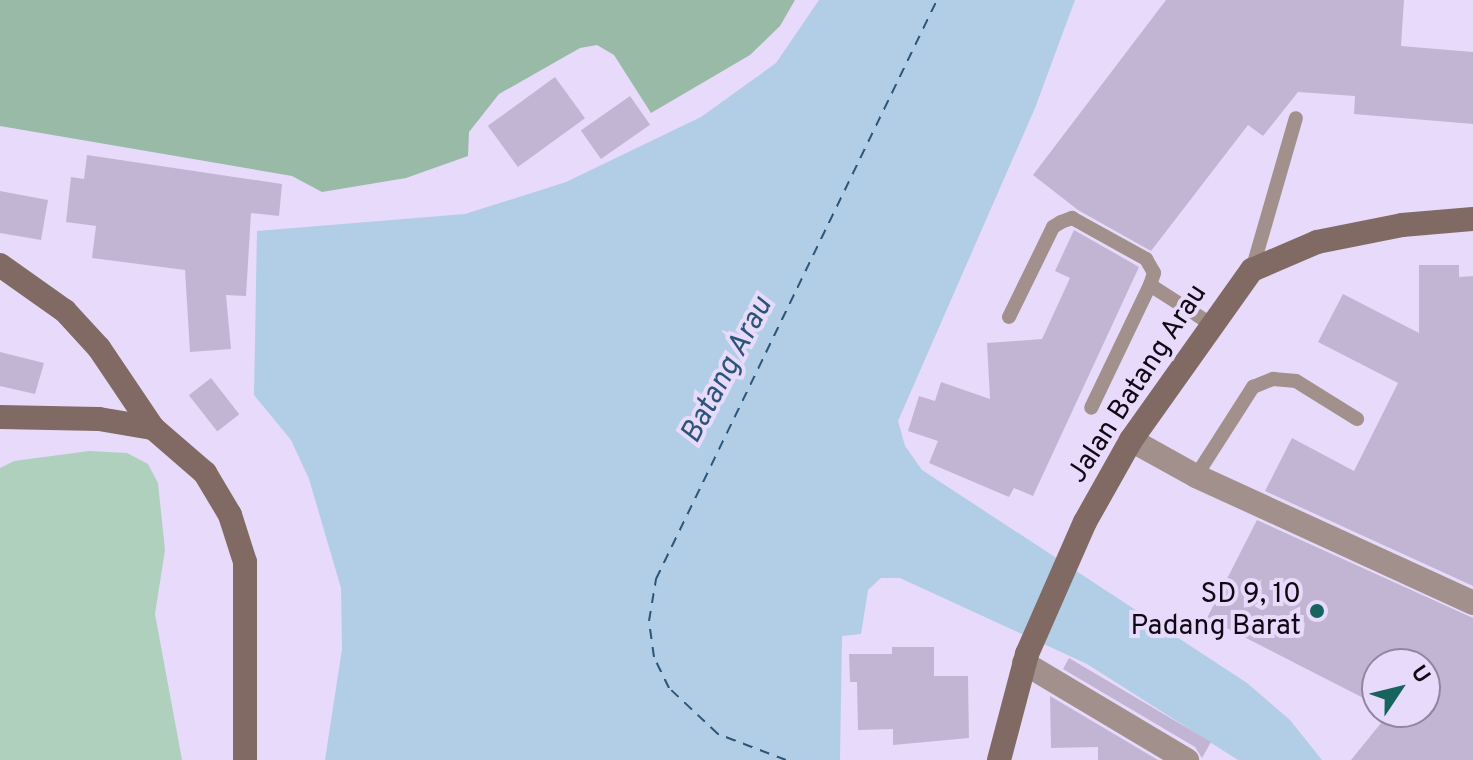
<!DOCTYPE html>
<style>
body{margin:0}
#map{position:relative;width:1473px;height:760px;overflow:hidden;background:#e8dafb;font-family:Overpass,sans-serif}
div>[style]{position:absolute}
.green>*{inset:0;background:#afd0bd}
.forest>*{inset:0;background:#98baa7}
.water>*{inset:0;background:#b2cde6}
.ferry>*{height:2px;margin-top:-1px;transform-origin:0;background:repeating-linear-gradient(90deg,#2b5579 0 10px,transparent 0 18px)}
.building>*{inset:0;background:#c2b5d4;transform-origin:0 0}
.lane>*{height:14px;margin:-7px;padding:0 7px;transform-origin:7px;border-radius:7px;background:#a1908b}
.street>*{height:24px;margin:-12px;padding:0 12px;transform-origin:12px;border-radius:12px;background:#a1908b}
.secondary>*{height:24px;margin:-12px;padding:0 12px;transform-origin:12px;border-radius:12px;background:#816a63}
.dots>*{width:22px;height:22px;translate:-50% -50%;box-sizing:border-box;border:4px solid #e8dafb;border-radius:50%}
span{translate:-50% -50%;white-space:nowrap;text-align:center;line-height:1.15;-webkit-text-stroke:8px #e8dafb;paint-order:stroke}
.street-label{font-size:28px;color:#0e0914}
.poi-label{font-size:28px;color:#0e0914}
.right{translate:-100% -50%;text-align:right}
.water-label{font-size:30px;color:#2b5579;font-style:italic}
.north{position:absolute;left:1361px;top:648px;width:80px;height:80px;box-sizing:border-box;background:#e8dafb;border:2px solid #91869f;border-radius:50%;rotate:55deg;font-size:22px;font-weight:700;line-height:32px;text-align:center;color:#0e0914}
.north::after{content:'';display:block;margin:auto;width:28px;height:36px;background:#17635d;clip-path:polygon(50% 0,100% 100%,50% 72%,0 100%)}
</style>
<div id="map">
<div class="green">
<div style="clip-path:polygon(89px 451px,127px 453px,148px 464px,158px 483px,165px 550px,155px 614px,182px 760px,0 760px,0 468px,14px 461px)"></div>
</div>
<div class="forest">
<div style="clip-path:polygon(0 0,795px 0,780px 26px,750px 55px,651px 113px,614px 55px,597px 45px,580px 48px,499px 94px,469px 132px,468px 156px,406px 178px,322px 192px,292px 176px,0 126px)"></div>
</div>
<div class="water">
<div style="clip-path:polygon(819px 0,1075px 0,1035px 108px,898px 421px,905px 446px,922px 470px,1247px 683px,1290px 720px,1322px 760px,1238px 760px,1087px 664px,900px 578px,881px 578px,868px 590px,861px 634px,842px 636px,840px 760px,325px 760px,342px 649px,341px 588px,309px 479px,291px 440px,254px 395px,257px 231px,465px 214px,566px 182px,701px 117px,776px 63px)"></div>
</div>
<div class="ferry">
<div style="left:786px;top:760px;width:73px;rotate:-159.1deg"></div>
<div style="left:718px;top:734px;width:67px;rotate:-136.8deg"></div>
<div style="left:669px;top:688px;width:34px;rotate:-116deg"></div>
<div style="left:654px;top:657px;width:36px;rotate:-98deg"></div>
<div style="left:649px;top:621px;width:43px;rotate:-80.5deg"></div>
<div style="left:656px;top:579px;width:644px;rotate:-64.11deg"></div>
</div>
<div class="building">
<div style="clip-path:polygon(1166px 0,1404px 0,1401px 46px,1473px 52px,1473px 124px,1354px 114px,1355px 96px,1298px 92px,1263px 136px,1248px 125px,1151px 251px,1078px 210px,1033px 175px)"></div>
<div style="left:555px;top:77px;width:51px;height:83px;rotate:54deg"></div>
<div style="left:630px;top:96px;width:35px;height:60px;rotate:55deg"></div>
<div style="clip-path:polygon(87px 155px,282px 184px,279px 216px,251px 213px,246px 296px,226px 295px,231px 349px,190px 352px,185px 270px,92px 258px,96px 226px,66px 222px,71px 177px,84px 179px)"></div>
<div style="clip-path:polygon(0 191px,48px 200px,41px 240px,0 233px)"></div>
<div style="clip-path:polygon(1074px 230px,1139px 267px,1033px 496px,1014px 488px,1009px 497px,929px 463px,938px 441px,908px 431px,919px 396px,935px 401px,941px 382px,990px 399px,987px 343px,1042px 339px,1070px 278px,1055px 271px)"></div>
<div style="clip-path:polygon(1419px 265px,1459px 265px,1459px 277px,1473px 276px,1473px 586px,1265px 491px,1292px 438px,1354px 471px,1398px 383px,1318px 342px,1343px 294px,1419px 333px)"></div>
<div style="clip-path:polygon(0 352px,44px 363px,35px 394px,0 386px)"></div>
<div style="left:211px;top:378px;width:46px;height:28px;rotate:52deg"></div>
<div style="clip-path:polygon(1257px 520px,1473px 618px,1473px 760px,1351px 760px,1390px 712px,1425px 712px,1425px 664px,1377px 664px,1377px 705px,1207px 618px)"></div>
<div style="clip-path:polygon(892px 647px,934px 647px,934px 676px,968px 676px,969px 738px,893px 745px,893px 729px,858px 730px,857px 682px,850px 682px,849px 654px,892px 654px)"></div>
<div style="clip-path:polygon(1069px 658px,1211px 742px,1202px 758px,1195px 747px,1063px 669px)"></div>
<div style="clip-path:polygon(1050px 696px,1158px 760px,1098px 760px,1098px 747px,1051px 748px)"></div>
</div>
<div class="lane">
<div style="left:1252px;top:270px;width:158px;rotate:-73.9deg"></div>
<div style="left:1150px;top:285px;width:72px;rotate:32.6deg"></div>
<div style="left:1009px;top:317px;width:100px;rotate:-63.9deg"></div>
<div style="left:1053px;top:227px;width:9px;rotate:-32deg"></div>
<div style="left:1061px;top:222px;width:12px;rotate:-20deg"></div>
<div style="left:1072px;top:218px;width:85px;rotate:29deg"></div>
<div style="left:1146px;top:259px;width:16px;rotate:60deg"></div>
<div style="left:1154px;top:273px;width:13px;rotate:108deg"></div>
<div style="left:1150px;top:285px;width:136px;rotate:115.6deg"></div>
<div style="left:1196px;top:476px;width:106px;rotate:-57.4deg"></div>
<div style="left:1253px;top:387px;width:22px;rotate:-22deg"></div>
<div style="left:1273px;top:379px;width:23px;rotate:5deg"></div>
<div style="left:1296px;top:381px;width:72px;rotate:31.9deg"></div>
</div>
<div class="street">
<div style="left:1131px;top:440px;width:74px;rotate:29deg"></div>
<div style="left:1196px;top:476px;width:305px;rotate:24.6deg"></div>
<div style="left:1024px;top:663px;width:190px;rotate:30.8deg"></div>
</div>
<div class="secondary">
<div style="left:0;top:265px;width:80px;rotate:35.3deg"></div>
<div style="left:65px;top:311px;width:50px;rotate:47.4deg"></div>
<div style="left:99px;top:348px;width:97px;rotate:56deg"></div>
<div style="left:0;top:417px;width:99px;rotate:1.2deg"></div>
<div style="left:99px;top:419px;width:55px;rotate:9.5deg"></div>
<div style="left:153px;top:428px;width:69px;rotate:40.9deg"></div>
<div style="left:205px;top:473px;width:49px;rotate:59.2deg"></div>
<div style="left:230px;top:515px;width:49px;rotate:72.3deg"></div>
<div style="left:245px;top:562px;width:198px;rotate:90deg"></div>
<div style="left:999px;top:760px;width:110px;rotate:-75.2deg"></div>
<div style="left:1027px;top:654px;width:144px;rotate:-66.3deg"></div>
<div style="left:1085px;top:522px;width:94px;rotate:-60.7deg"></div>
<div style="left:1131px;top:440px;width:209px;rotate:-54.6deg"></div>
<div style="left:1252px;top:270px;width:71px;rotate:-23.3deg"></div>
<div style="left:1317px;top:242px;width:87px;rotate:-11.3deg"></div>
<div style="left:1402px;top:225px;width:71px;rotate:-4.8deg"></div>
</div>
<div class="dots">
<div style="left:1317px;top:611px;background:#17635d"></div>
</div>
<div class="street-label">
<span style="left:1138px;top:384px;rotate:-57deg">Jalan Batang Arau</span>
</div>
<div class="poi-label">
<span class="right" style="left:1301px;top:611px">SD 9, 10<br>Padang Barat</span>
</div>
<div class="water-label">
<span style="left:728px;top:371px;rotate:-62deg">Batang Arau</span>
</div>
<div class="north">U</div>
</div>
